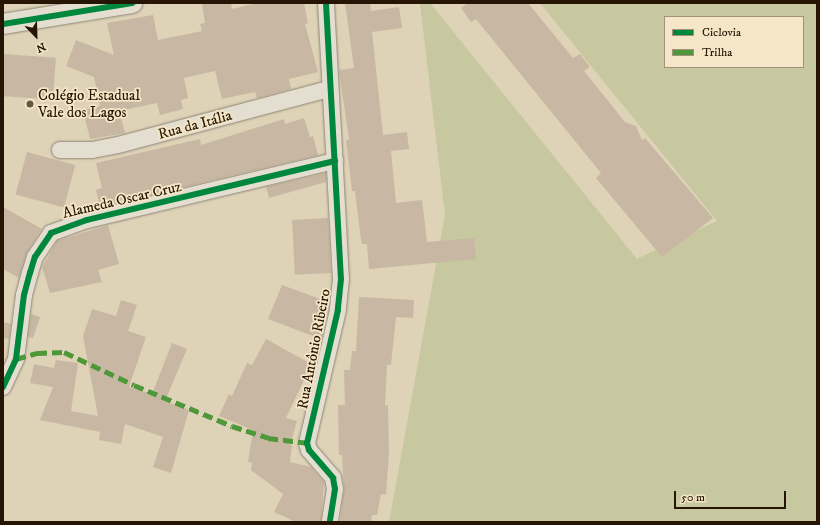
<!DOCTYPE html>
<meta charset="utf-8">
<style>
body{margin:0}
#map{position:relative;width:820px;height:525px;overflow:hidden;background:#ded2b7;font-family:"IM FELL DW Pica",serif}
div>[style]{position:absolute}
.green>*{inset:0;background:#c7c89f}
.building>*{inset:0;background:#c8b8a3;transform-origin:0 0}
.roads{filter:drop-shadow(0 0 1px #8d8473) drop-shadow(0 0 1px #8d8473)}
.minor>*{height:16px;margin:-8px;padding:0 8px;transform-origin:8px;border-radius:8px;background:#e4ded0}
.tertiary>*{height:20px;margin:-10px;padding:0 10px;transform-origin:10px;border-radius:10px;background:#e4ded0}
.quiet>*{height:5px;margin-top:-2.5px;transform-origin:0;background:repeating-linear-gradient(90deg,#4e983a 0 10px,transparent 0 15px)}
.cycleway>*{height:6px;margin:-3px;padding:0 3px;transform-origin:3px;border-radius:3px;background:#00873e}
.dots>*{width:11px;height:11px;translate:-50% -50%;box-sizing:border-box;border:2px solid #f4e6c6;border-radius:50%}
span{translate:-50% -50%;white-space:nowrap;text-align:center;line-height:1.15;-webkit-text-stroke:3.5px #f4e6c6;paint-order:stroke}
.poi-label{font-size:15px;color:#261505}
.left{translate:0 -50%;text-align:left}
.street-label{font-size:15px;color:#261505}
.frame{position:absolute;inset:0;border:4px solid #261505;pointer-events:none}
.legend{position:absolute;left:664px;top:16px;width:140px;height:52px;box-sizing:border-box;background:#f4e6c6;border:1px solid #a29279;margin:0;padding:5px 7px;list-style:none;font-size:12px;color:#261505}
.legend li{display:flex;align-items:center;gap:8px;height:20px}
.legend b{width:20px;border:1px solid #a29279}
.north{position:absolute;left:16px;top:16px;width:40px;height:40px;-webkit-text-stroke:3px #f4e6c6;paint-order:stroke;rotate:157deg;font-size:11px;font-weight:700;line-height:16px;text-align:center;color:#261505}
.north::after{content:'';display:block;margin:auto;width:14px;height:18px;background:#261505;clip-path:polygon(50% 0,100% 100%,50% 72%,0 100%)}
.scale{position:absolute;left:674px;top:491px;width:112px;height:18px;box-sizing:border-box;border:2px solid #261505;border-top:0;padding-left:5px;font-size:12px;line-height:14px;white-space:nowrap;color:#261505;-webkit-text-stroke:3px #f4e6c6;paint-order:stroke}
</style>
<div id="map">
<div class="green">
<div style="clip-path:polygon(evenodd,420px 3px,430px 3px,637px 259px,717px 221px,540px 3px,817px 3px,817px 522px,389px 522px,445px 215px,420px 3px,665px 17px,803px 17px,803px 67px,665px 67px,665px 17px)"></div>
</div>
<div class="building">
<div style="clip-path:polygon(208px 3px,231px 3px,232px 9px,258px 3px,304px 3px,308px 23px,305px 24px,318px 72px,289px 79px,291px 89px,257px 98px,255px 92px,222px 99px,215px 71px,184px 78px,188px 98px,181px 100px,183px 109px,160px 115px,157px 103px,119px 111px,125px 133px,90px 139px,83px 110px,100px 106px,94px 77px,66px 66px,76px 40px,114px 55px,107px 23px,153px 15px,158px 40px,202px 31px,200px 24px,205px 23px,202px 4px)"></div>
<div style="clip-path:polygon(345px 3px,370px 3px,371px 11px,399px 7px,402px 28px,372px 32px,383px 135px,407px 132px,409px 149px,391px 151px,396px 203px,422px 200px,427px 242px,474px 238px,476px 259px,369px 269px,367px 244px,362px 244px,361px 240px,355px 191px,352px 191px,346px 140px,349px 140px,339px 70px,354px 68px)"></div>
<div style="clip-path:polygon(468px 3px,528px 3px,573px 58px,580px 54px,590px 67px,584px 71px,625px 122px,636px 126px,642px 140px,645px 138px,713px 218px,662px 257px,596px 178px,601px 173px,476px 19px,471px 22px,461px 8px)"></div>
<div style="left:3px;top:54px;width:53px;height:42px;rotate:4deg"></div>
<div style="clip-path:polygon(304px 118px,310px 137px,313px 136px,318px 155px,146px 196px,145px 193px,100px 207px,96px 190px,102px 188px,96px 163px,200px 139px,201px 145px,284px 119px,285px 124px)"></div>
<div style="left:27px;top:152px;width:50px;height:44px;rotate:15deg"></div>
<div style="clip-path:polygon(326px 173px,326px 182px,269px 198px,266px 187px)"></div>
<div style="clip-path:polygon(3px 207px,42px 229px,27px 252px,19px 278px,3px 269px)"></div>
<div style="left:328px;top:218px;width:55px;height:36px;rotate:87deg"></div>
<div style="clip-path:polygon(108px 225px,119px 264px,98px 270px,102px 282px,50px 293px,42px 267px,57px 241px)"></div>
<div style="clip-path:polygon(282px 285px,328px 302px,322px 318px,326px 320px,321px 339px,268px 319px)"></div>
<div style="clip-path:polygon(359px 297px,414px 300px,413px 318px,396px 317px,391px 365px,387px 365px,385px 405px,388px 405px,389px 452px,386px 495px,381px 494px,377px 515px,372px 515px,371px 522px,340px 522px,344px 490px,342px 455px,339px 455px,338px 405px,345px 405px,344px 370px,350px 370px,352px 351px,356px 351px)"></div>
<div style="clip-path:polygon(121px 300px,137px 305px,128px 331px,146px 337px,129px 387px,152px 394px,172px 343px,187px 349px,165px 401px,189px 410px,171px 473px,153px 467px,163px 437px,125px 424px,121px 444px,99px 440px,100px 432px,40px 420px,53px 387px,30px 383px,34px 364px,54px 368px,56px 360px,78px 363px,71px 411px,98px 416px,83px 336px,92px 309px,116px 316px)"></div>
<div style="clip-path:polygon(31px 314px,40px 317px,33px 338px,28px 337px)"></div>
<div style="clip-path:polygon(3px 322px,11px 324px,9px 339px,3px 338px)"></div>
<div style="clip-path:polygon(266px 339px,315px 366px,307px 381px,304px 380px,286px 418px,297px 421px,290px 445px,292px 445px,290px 462px,311px 467px,324px 482px,321px 522px,296px 522px,274px 512px,283px 494px,251px 470px,252px 463px,248px 462px,253px 430px,219px 416px,229px 394px,232px 396px,247px 363px,252px 365px)"></div>
</div>
<div class="roads">
<div class="minor">
<div style="left:326px;top:3px;width:276px;rotate:86.9deg"></div>
<div style="left:341px;top:279px;width:31px;rotate:96deg"></div>
<div style="left:338px;top:310px;width:137px;rotate:103.1deg"></div>
<div style="left:307px;top:443px;width:7px;rotate:74deg"></div>
<div style="left:309px;top:450px;width:37px;rotate:49deg"></div>
<div style="left:333px;top:478px;width:11px;rotate:80deg"></div>
<div style="left:335px;top:489px;width:33px;rotate:99deg"></div>
<div style="left:60px;top:150px;width:32px"></div>
<div style="left:92px;top:150px;width:26px;rotate:-11deg"></div>
<div style="left:118px;top:145px;width:218px;rotate:-14.9deg"></div>
<div style="left:3px;top:387px;width:31px;rotate:-65deg"></div>
<div style="left:16px;top:359px;width:64px;rotate:-82.9deg"></div>
<div style="left:24px;top:295px;width:23px;rotate:-75deg"></div>
<div style="left:30px;top:273px;width:17px;rotate:-73deg"></div>
<div style="left:35px;top:257px;width:29px;rotate:-56deg"></div>
<div style="left:51px;top:233px;width:38px;rotate:-20deg"></div>
<div style="left:87px;top:220px;width:255px;rotate:-13.4deg"></div>
</div>
<div class="tertiary">
<div style="left:3px;top:24px;width:131px;rotate:-9.2deg"></div>
</div>
</div>
<div class="quiet">
<div style="left:16px;top:359px;width:22px;rotate:-16deg"></div>
<div style="left:37px;top:353px;width:27px;rotate:-2deg"></div>
<div style="left:64px;top:352px;width:77px;rotate:25.2deg"></div>
<div style="left:134px;top:385px;width:106px;rotate:22.7deg"></div>
<div style="left:232px;top:426px;width:38px;rotate:18deg"></div>
<div style="left:268px;top:438px;width:39px;rotate:7deg"></div>
</div>
<div class="cycleway">
<div style="left:326px;top:3px;width:276px;rotate:86.9deg"></div>
<div style="left:341px;top:279px;width:31px;rotate:96deg"></div>
<div style="left:338px;top:310px;width:137px;rotate:103.1deg"></div>
<div style="left:307px;top:443px;width:7px;rotate:74deg"></div>
<div style="left:309px;top:450px;width:37px;rotate:49deg"></div>
<div style="left:333px;top:478px;width:11px;rotate:80deg"></div>
<div style="left:335px;top:489px;width:33px;rotate:99deg"></div>
<div style="left:3px;top:24px;width:131px;rotate:-9.2deg"></div>
<div style="left:3px;top:387px;width:31px;rotate:-65deg"></div>
<div style="left:16px;top:359px;width:64px;rotate:-82.9deg"></div>
<div style="left:24px;top:295px;width:23px;rotate:-75deg"></div>
<div style="left:30px;top:273px;width:17px;rotate:-73deg"></div>
<div style="left:35px;top:257px;width:29px;rotate:-56deg"></div>
<div style="left:51px;top:233px;width:38px;rotate:-20deg"></div>
<div style="left:87px;top:220px;width:255px;rotate:-13.4deg"></div>
</div>
<div class="dots">
<div style="left:30px;top:104px;background:#665743"></div>
</div>
<div class="poi-label">
<span class="left" style="left:38px;top:104px">Colégio Estadual<br>Vale dos Lagos</span>
</div>
<div class="street-label">
<span style="left:195px;top:125px;rotate:-15deg">Rua da Itália</span>
<span style="left:122px;top:200px;rotate:-13deg">Alameda Oscar Cruz</span>
<span style="left:314px;top:349px;rotate:-79deg">Rua Antônio Ribeiro</span>
</div>
<div class="frame"></div>
<ul class="legend">
<li><b style="height:5px;background:#00873e"></b>Ciclovia</li>
<li><b style="height:5px;background:#4e983a"></b>Trilha</li>
</ul>
<div class="north">N</div>
<div class="scale">50 m</div>
</div>
